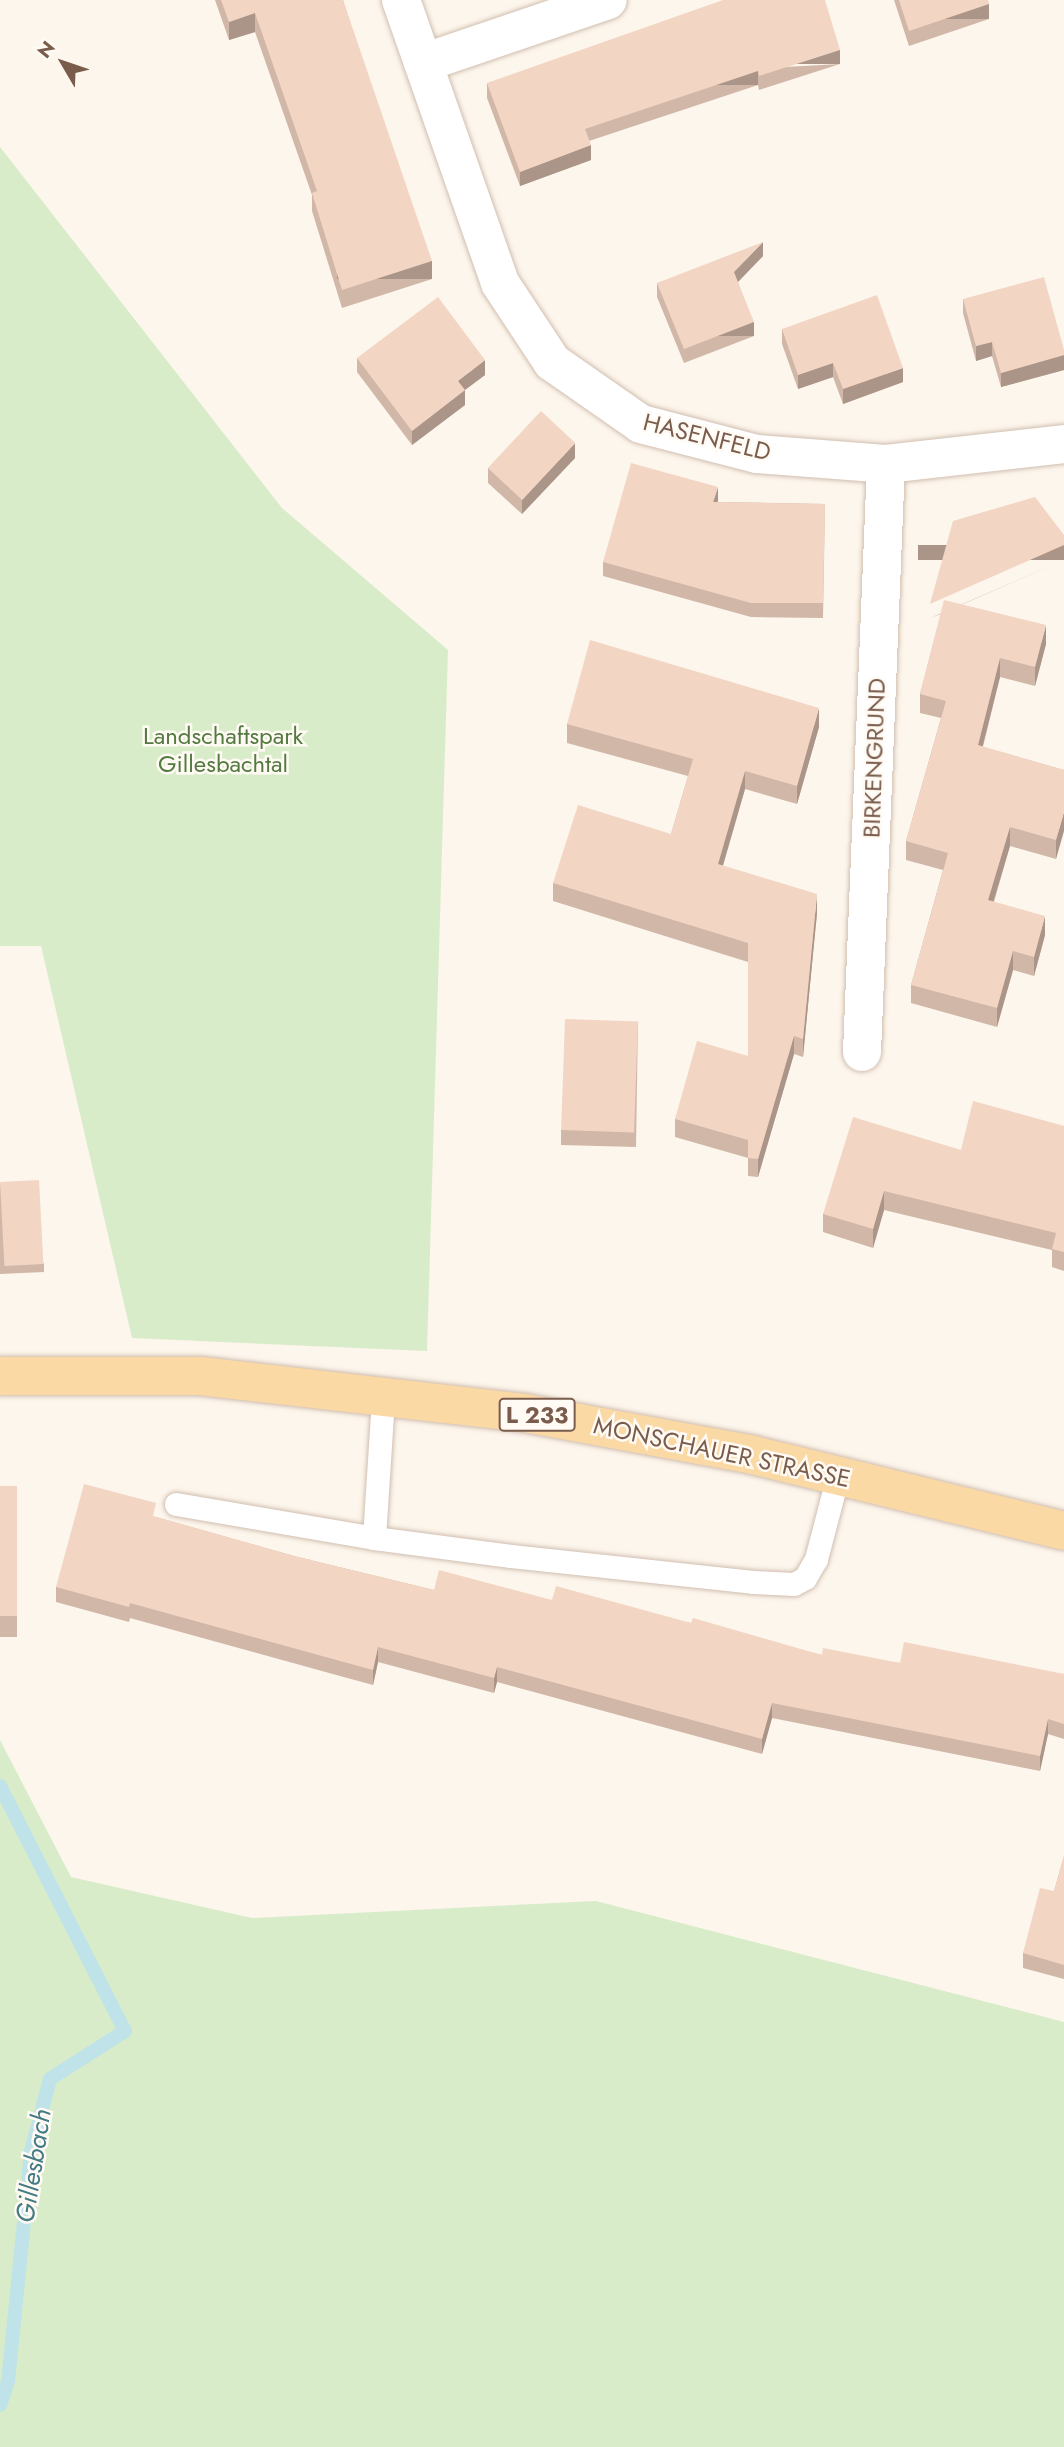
<!DOCTYPE html>
<style>
body{margin:0}
#map{position:relative;width:1064px;height:2447px;overflow:hidden;background:#fdf6ec;font-family:Jost,sans-serif}
div>[style]{position:absolute}
.green>*{inset:0;background:#d8ecc9}
.stream>*{height:14px;margin:-7px;padding:0 7px;transform-origin:7px;border-radius:7px;background:#bfe3e8}
.roads{filter:drop-shadow(0 0 2px #d1beb0) drop-shadow(0 0 2px #d1beb0)}
.lane>*{height:23px;margin:-11.5px;padding:0 11.5px;transform-origin:11.5px;border-radius:11.5px;background:#fff}
.street>*{height:38px;margin:-19px;padding:0 19px;transform-origin:19px;border-radius:19px;background:#fff}
.primary>*{height:38px;margin:-19px;padding:0 19px;transform-origin:19px;border-radius:19px;background:#fbd9a5}
.wall>*{inset:0;background:#d1b7a8;transform-origin:0 0}
.shaded-wall>*{inset:0;background:#aa9588;transform-origin:0 0}
.building>*{inset:0;background:#f3d5c3;transform-origin:0 0}
span{translate:-50% -50%;white-space:nowrap;text-align:center;line-height:1.15;-webkit-text-stroke:5px #fffaf3;paint-order:stroke}
.shield-label span{padding:2px 5px;background:#fffaf3;border:2px solid;border-radius:5px;-webkit-text-stroke-width:0}
.shield-label{font-size:23px;color:#7a5c4d;font-weight:700}
.street-label{font-size:24px;color:#7a5c4d}
.park-label{font-size:24px;color:#537a41}
.water-label{font-size:26px;color:#437c86;font-style:italic}
.north{position:absolute;left:28px;top:28px;width:70px;height:70px;-webkit-text-stroke:5px #fffaf3;paint-order:stroke;rotate:309deg;font-size:19px;font-weight:700;line-height:28px;text-align:center;color:#7a5c4d}
.north::after{content:'';display:block;margin:auto;width:24px;height:32px;background:#7a5c4d;clip-path:polygon(50% 0,100% 100%,50% 72%,0 100%)}
</style>
<div id="map">
<div class="green">
<div style="clip-path:polygon(0 147px,282px 508px,448px 650px,427px 1351px,132px 1338px,41px 946px,0 946px)"></div>
<div style="clip-path:polygon(0 1740px,71px 1877px,252px 1918px,596px 1901px,1064px 2022px,1064px 2447px,0 2447px)"></div>
</div>
<div class="stream">
<div style="left:0;top:1786px;width:275px;rotate:63deg"></div>
<div style="left:125px;top:2031px;width:89px;rotate:147.4deg"></div>
<div style="left:50px;top:2079px;width:75px;rotate:104.6deg"></div>
<div style="left:31px;top:2152px;width:230px;rotate:95.7deg"></div>
<div style="left:8px;top:2381px;width:25px;rotate:108deg"></div>
</div>
<div class="roads">
<div class="lane">
<div style="left:176px;top:1504px;width:201px;rotate:9.7deg"></div>
<div style="left:374px;top:1538px;width:138px;rotate:7.5deg"></div>
<div style="left:511px;top:1556px;width:243px;rotate:6.1deg"></div>
<div style="left:753px;top:1582px;width:41px;rotate:2.8deg"></div>
<div style="left:794px;top:1584px;width:13px;rotate:-29deg"></div>
<div style="left:805px;top:1578px;width:22px;rotate:-60deg"></div>
<div style="left:816px;top:1559px;width:87px;rotate:-75.3deg"></div>
<div style="left:374px;top:1538px;width:141px;rotate:-86.3deg"></div>
</div>
<div class="street">
<div style="left:401px;top:0;width:300px;rotate:70.7deg"></div>
<div style="left:500px;top:283px;width:95px;rotate:56.6deg"></div>
<div style="left:552px;top:362px;width:108px;rotate:34.9deg"></div>
<div style="left:641px;top:424px;width:120px;rotate:14.5deg"></div>
<div style="left:757px;top:454px;width:129px;rotate:4.4deg"></div>
<div style="left:886px;top:464px;width:179px;rotate:-6.4deg"></div>
<div style="left:423px;top:63px;width:195px;rotate:-18.8deg"></div>
<div style="left:862px;top:1052px;width:588px;rotate:-87.66deg"></div>
</div>
<div class="primary">
<div style="left:0;top:1376px;width:200px"></div>
<div style="left:200px;top:1376px;width:327px;rotate:6.5deg"></div>
<div style="left:525px;top:1413px;width:232px;rotate:10.4deg"></div>
<div style="left:753px;top:1455px;width:320px;rotate:13.7deg"></div>
</div>
</div>
<div class="wall">
<div style="clip-path:polygon(215px 0,343px 0,432px 279px,342px 308px,312px 211px,312px 195px,255px 32px,229px 40px)"></div>
<div style="clip-path:polygon(894px 0,988px 0,989px 19px,909px 46px)"></div>
<div style="clip-path:polygon(840px 64px,759px 90px,758px 85px,589px 141px,591px 160px,520px 186px,487px 98px,487px 83px)"></div>
<div style="clip-path:polygon(763px 256px,738px 282px,754px 336px,684px 363px,657px 297px,657px 283px)"></div>
<div style="clip-path:polygon(963px 299px,1064px 350px,1064px 370px,1001px 387px,992px 356px,976px 361px,963px 313px)"></div>
<div style="clip-path:polygon(782px 329px,903px 382px,843px 404px,833px 377px,798px 389px,782px 344px)"></div>
<div style="clip-path:polygon(357px 358px,485px 375px,465px 390px,465px 405px,412px 445px,357px 372px)"></div>
<div style="clip-path:polygon(575px 458px,522px 514px,488px 483px,488px 468px)"></div>
<div style="clip-path:polygon(717px 502px,825px 504px,823px 618px,751px 617px,603px 576px,603px 562px)"></div>
<div style="clip-path:polygon(1064px 560px,961px 605px,1046px 644px,1035px 686px,1000px 677px,983px 747px,1064px 770px,1056px 859px,1010px 846px,994px 902px,1045px 935px,1034px 976px,1013px 970px,997px 1027px,911px 1003px,911px 985px,943px 870px,906px 860px,906px 841px,941px 718px,920px 713px,920px 694px,941px 614px,930px 618px)"></div>
<div style="clip-path:polygon(567px 724px,819px 727px,797px 804px,745px 789px,723px 866px,817px 913px,803px 1057px,794px 1054px,758px 1177px,748px 1176px,748px 1158px,675px 1137px,675px 1119px,748px 1056px,748px 962px,553px 901px,553px 883px,671px 834px,688px 776px,567px 743px)"></div>
<div style="clip-path:polygon(638px 1021px,636px 1147px,561px 1145px,561px 1130px)"></div>
<div style="clip-path:polygon(1064px 1126px,1064px 1271px,1052px 1267px,1052px 1250px,884px 1210px,873px 1248px,823px 1232px,823px 1214px,961px 1150px)"></div>
<div style="clip-path:polygon(0 1183px,44px 1264px,44px 1272px,0 1274px)"></div>
<div style="left:0;top:1486px;width:17px;height:151px"></div>
<div style="clip-path:polygon(156px 1517px,294px 1556px,434px 1590px,552px 1600px,691px 1623px,822px 1655px,900px 1663px,1064px 1674px,1064px 1739px,1048px 1734px,1040px 1771px,772px 1718px,762px 1754px,497px 1682px,494px 1693px,378px 1662px,373px 1685px,130px 1618px,129px 1622px,56px 1602px,56px 1587px)"></div>
<div style="clip-path:polygon(1064px 1856px,1064px 1979px,1023px 1968px,1023px 1953px,1054px 1891px)"></div>
</div>
<div class="shaded-wall">
<div style="left:989px;top:4px;width:15px;height:84px;rotate:90deg"></div>
<div style="clip-path:polygon(255px 13px,255px 32px,229px 40px,229px 22px)"></div>
<div style="left:840px;top:50px;width:14px;height:85px;rotate:90deg"></div>
<div style="left:758px;top:71px;width:14px;height:182px;rotate:90deg"></div>
<div style="clip-path:polygon(591px 145px,591px 160px,520px 186px,520px 172px)"></div>
<div style="clip-path:polygon(763px 242px,763px 256px,734px 286px,734px 272px)"></div>
<div style="left:432px;top:261px;width:18px;height:95px;rotate:90deg"></div>
<div style="left:754px;top:322px;width:14px;height:75px;rotate:90deg"></div>
<div style="clip-path:polygon(992px 342px,992px 356px,976px 361px,976px 346px)"></div>
<div style="clip-path:polygon(1064px 355px,1064px 370px,1001px 387px,1001px 373px)"></div>
<div style="clip-path:polygon(485px 360px,485px 375px,458px 395px,458px 381px)"></div>
<div style="clip-path:polygon(833px 363px,833px 377px,798px 389px,798px 375px)"></div>
<div style="clip-path:polygon(903px 368px,903px 382px,843px 404px,843px 389px)"></div>
<div style="clip-path:polygon(465px 390px,465px 405px,412px 445px,412px 431px)"></div>
<div style="clip-path:polygon(575px 443px,575px 458px,522px 514px,522px 500px)"></div>
<div style="clip-path:polygon(718px 487px,718px 501px,713px 517px,713px 502px)"></div>
<div style="left:1064px;top:545px;width:15px;height:146px;rotate:90deg"></div>
<div style="clip-path:polygon(1046px 625px,1046px 644px,1035px 686px,1035px 667px)"></div>
<div style="clip-path:polygon(1000px 658px,1000px 677px,978px 764px,978px 745px)"></div>
<div style="clip-path:polygon(819px 708px,819px 727px,797px 804px,797px 786px)"></div>
<div style="clip-path:polygon(745px 771px,745px 789px,718px 882px,718px 864px)"></div>
<div style="clip-path:polygon(1064px 812px,1064px 831px,1056px 859px,1056px 840px)"></div>
<div style="clip-path:polygon(1010px 827px,1010px 846px,988px 919px,988px 900px)"></div>
<div style="clip-path:polygon(817px 894px,817px 913px,803px 1057px,803px 1039px)"></div>
<div style="clip-path:polygon(1045px 916px,1045px 935px,1034px 976px,1034px 957px)"></div>
<div style="clip-path:polygon(1013px 951px,1013px 970px,997px 1027px,997px 1008px)"></div>
<div style="clip-path:polygon(794px 1036px,794px 1054px,758px 1177px,758px 1159px)"></div>
<div style="clip-path:polygon(884px 1191px,884px 1210px,873px 1248px,873px 1229px)"></div>
<div style="clip-path:polygon(378px 1647px,378px 1662px,373px 1685px,373px 1670px)"></div>
<div style="clip-path:polygon(497px 1667px,497px 1682px,494px 1693px,494px 1678px)"></div>
<div style="clip-path:polygon(772px 1703px,772px 1718px,762px 1754px,762px 1739px)"></div>
<div style="clip-path:polygon(1048px 1719px,1048px 1734px,1040px 1771px,1040px 1756px)"></div>
</div>
<div class="building">
<div style="clip-path:polygon(221px 0,343px 0,432px 261px,342px 290px,312px 193px,317px 191px,255px 13px,229px 22px)"></div>
<div style="clip-path:polygon(723px 0,825px 0,840px 50px,759px 76px,758px 71px,585px 129px,591px 145px,520px 172px,487px 83px)"></div>
<div style="clip-path:polygon(899px 0,988px 0,989px 4px,909px 31px)"></div>
<div style="clip-path:polygon(763px 242px,734px 272px,754px 322px,684px 349px,657px 283px)"></div>
<div style="clip-path:polygon(1044px 277px,1064px 350px,1064px 355px,1001px 373px,992px 342px,976px 346px,963px 299px)"></div>
<div style="clip-path:polygon(877px 295px,903px 368px,843px 389px,833px 363px,798px 375px,782px 329px)"></div>
<div style="clip-path:polygon(438px 297px,485px 360px,458px 381px,465px 390px,412px 431px,357px 358px)"></div>
<div style="left:541px;top:411px;width:47px;height:78px;rotate:43deg"></div>
<div style="clip-path:polygon(631px 463px,718px 487px,713px 502px,825px 504px,823px 603px,751px 603px,603px 562px)"></div>
<div style="clip-path:polygon(1035px 497px,1064px 535px,1064px 545px,930px 604px,953px 521px)"></div>
<div style="clip-path:polygon(944px 600px,1046px 625px,1035px 667px,1000px 658px,978px 745px,1064px 770px,1064px 812px,1056px 840px,1010px 827px,988px 900px,1045px 916px,1034px 957px,1013px 951px,997px 1008px,911px 985px,948px 853px,906px 841px,946px 701px,920px 694px)"></div>
<div style="clip-path:polygon(590px 640px,819px 708px,797px 786px,745px 771px,718px 864px,817px 894px,803px 1039px,794px 1036px,758px 1159px,748px 1158px,748px 1140px,675px 1119px,697px 1041px,748px 1056px,748px 943px,553px 883px,578px 805px,671px 834px,693px 759px,567px 724px)"></div>
<div style="left:565px;top:1019px;width:73px;height:111px;rotate:2deg"></div>
<div style="clip-path:polygon(973px 1101px,1064px 1126px,1064px 1252px,1052px 1249px,1056px 1233px,884px 1191px,873px 1229px,823px 1214px,853px 1117px,961px 1150px)"></div>
<div style="left:39px;top:1180px;width:84px;height:39px;rotate:87deg"></div>
<div style="clip-path:polygon(84px 1484px,156px 1503px,153px 1516px,294px 1556px,434px 1590px,439px 1570px,552px 1600px,556px 1586px,691px 1623px,693px 1618px,822px 1655px,823px 1648px,900px 1663px,904px 1642px,1064px 1674px,1064px 1724px,1048px 1719px,1040px 1756px,772px 1703px,762px 1739px,497px 1667px,494px 1678px,378px 1647px,373px 1670px,130px 1603px,129px 1607px,56px 1587px)"></div>
<div style="left:0;top:1486px;width:17px;height:130px"></div>
<div style="clip-path:polygon(1064px 1856px,1064px 1965px,1023px 1953px,1040px 1888px,1054px 1891px)"></div>
</div>
<div class="shield-label">
<span style="left:537px;top:1415px">L 233</span>
</div>
<div class="street-label">
<span style="left:707px;top:437px;rotate:14deg">HASENFELD</span>
<span style="left:874px;top:758px;rotate:-88deg">BIRKENGRUND</span>
<span style="left:722px;top:1452px;rotate:12deg">MONSCHAUER STRASSE</span>
</div>
<div class="park-label">
<span style="left:223px;top:750px">Landschaftspark<br>Gillesbachtal</span>
</div>
<div class="water-label">
<span style="left:34px;top:2166px;rotate:-81deg">Gillesbach</span>
</div>
<div class="north">N</div>
</div>
